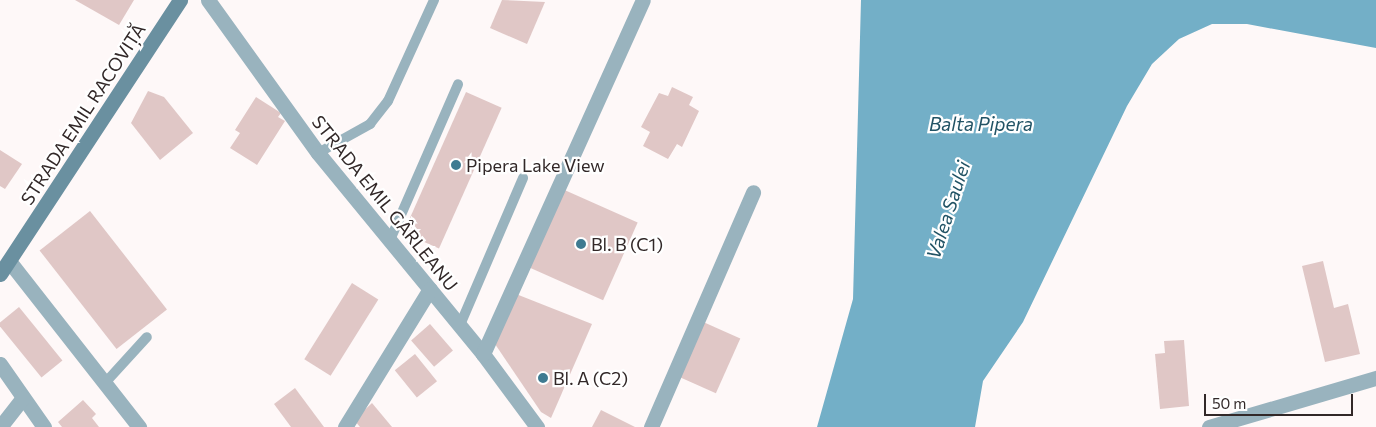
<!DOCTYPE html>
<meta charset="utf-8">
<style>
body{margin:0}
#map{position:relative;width:1376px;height:427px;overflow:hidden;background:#fef8f8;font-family:Commissioner,sans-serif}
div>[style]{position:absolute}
.water>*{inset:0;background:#73afc7}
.building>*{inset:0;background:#e0c7c6;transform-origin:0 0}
.lane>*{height:10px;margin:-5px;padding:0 5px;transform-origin:5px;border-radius:5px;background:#99b3be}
.street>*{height:15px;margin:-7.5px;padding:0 7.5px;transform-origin:7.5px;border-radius:7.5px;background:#99b3be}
.secondary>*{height:15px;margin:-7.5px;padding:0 7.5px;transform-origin:7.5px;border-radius:7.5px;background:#6a90a0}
.dots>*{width:14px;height:14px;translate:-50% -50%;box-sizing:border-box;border:2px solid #fff;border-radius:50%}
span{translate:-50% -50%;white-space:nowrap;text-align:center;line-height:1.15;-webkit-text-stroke:4.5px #fff;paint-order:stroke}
.street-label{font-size:18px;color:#322828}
.poi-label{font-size:18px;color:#322828}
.left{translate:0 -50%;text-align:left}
.water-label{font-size:19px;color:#215365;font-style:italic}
.scale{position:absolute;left:1204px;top:394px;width:149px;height:22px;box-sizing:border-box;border:2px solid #322828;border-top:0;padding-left:6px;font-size:15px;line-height:18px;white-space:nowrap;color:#322828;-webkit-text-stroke:4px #fff;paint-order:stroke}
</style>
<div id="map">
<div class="water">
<div style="clip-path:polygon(861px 0,1376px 0,1376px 48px,1247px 24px,1212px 24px,1179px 39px,1152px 64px,1127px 106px,1023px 322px,983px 381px,975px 427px,817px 427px,853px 299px)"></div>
</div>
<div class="building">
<div style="clip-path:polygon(75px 0,134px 0,119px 25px)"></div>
<div style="clip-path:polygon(502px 0,545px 2px,527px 44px,490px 28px)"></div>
<div style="clip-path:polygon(672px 87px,693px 97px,689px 105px,699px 111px,682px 147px,677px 144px,668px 159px,643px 146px,650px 132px,641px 127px,659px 93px,668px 96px)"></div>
<div style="clip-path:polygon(148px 91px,164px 97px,193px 133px,160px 160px,131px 123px)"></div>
<div style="left:466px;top:92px;width:39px;height:154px;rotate:24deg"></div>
<div style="clip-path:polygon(256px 97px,281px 113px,278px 117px,285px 121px,257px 165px,230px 148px,240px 133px,235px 130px)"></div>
<div style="clip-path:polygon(0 150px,22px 164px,5px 189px,0 186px)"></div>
<div style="left:560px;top:188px;width:85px;height:85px;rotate:24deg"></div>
<div style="left:90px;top:211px;width:125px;height:64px;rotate:52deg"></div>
<div style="clip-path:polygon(1323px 261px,1334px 308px,1348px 304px,1360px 354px,1325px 362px,1302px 266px)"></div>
<div style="left:352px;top:283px;width:31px;height:90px;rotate:32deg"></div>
<div style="clip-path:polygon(516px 294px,592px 324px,551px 418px,541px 412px,495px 344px)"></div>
<div style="left:19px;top:307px;width:69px;height:27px;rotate:51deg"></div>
<div style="left:701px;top:321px;width:43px;height:60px;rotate:24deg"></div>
<div style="left:430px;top:324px;width:35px;height:25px;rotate:49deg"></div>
<div style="clip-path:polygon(1184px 340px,1189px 406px,1160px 409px,1155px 354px,1165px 353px,1164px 341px)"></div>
<div style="left:415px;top:354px;width:35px;height:26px;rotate:51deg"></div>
<div style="clip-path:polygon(295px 388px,324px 427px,291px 427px,274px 404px)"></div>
<div style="clip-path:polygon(83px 400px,96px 414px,92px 418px,99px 427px,62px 427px,58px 422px)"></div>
<div style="clip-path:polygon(372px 403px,392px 427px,360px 427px,354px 420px)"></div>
<div style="clip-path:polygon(601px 410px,635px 427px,592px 427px)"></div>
</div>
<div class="lane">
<div style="left:318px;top:153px;width:60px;rotate:-29.1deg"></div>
<div style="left:370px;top:124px;width:29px;rotate:-52deg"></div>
<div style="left:388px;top:101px;width:111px;rotate:-65.5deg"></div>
<div style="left:390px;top:240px;width:170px;rotate:-66.4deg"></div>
<div style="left:460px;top:325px;width:160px;rotate:-66.8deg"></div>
<div style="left:105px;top:383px;width:62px;rotate:-47.6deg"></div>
</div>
<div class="street">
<div style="left:208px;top:0;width:188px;rotate:54.3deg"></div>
<div style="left:318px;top:153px;width:260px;rotate:50.6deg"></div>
<div style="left:483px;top:354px;width:91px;rotate:53.5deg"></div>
<div style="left:9px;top:261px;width:211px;rotate:51.9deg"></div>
<div style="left:483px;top:354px;width:388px;rotate:-65.7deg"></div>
<div style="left:0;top:364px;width:77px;rotate:55.1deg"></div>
<div style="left:0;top:427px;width:37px;rotate:-52deg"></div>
<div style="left:345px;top:427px;width:162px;rotate:-58.4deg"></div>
<div style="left:651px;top:427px;width:256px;rotate:-66.5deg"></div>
<div style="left:1209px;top:427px;width:174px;rotate:-16.4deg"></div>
</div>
<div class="secondary">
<div style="left:0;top:274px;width:328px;rotate:-56.7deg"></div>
</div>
<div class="dots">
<div style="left:456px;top:165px;background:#3e7a91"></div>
<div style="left:581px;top:244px;background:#3e7a91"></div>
<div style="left:543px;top:378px;background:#3e7a91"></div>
</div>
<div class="street-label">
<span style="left:83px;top:114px;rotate:-57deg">STRADA EMIL RACOVIȚĂ</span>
<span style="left:385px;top:203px;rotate:51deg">STRADA EMIL GÂRLEANU</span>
</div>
<div class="poi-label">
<span class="left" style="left:466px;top:165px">Pipera Lake View</span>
<span class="left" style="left:591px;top:244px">Bl. B (C1)</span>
<span class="left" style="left:553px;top:378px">Bl. A (C2)</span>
</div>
<div class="water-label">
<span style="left:981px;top:124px">Balta Pipera</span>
<span style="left:948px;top:210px;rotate:-72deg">Valea Saulei</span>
</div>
<div class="scale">50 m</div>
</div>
